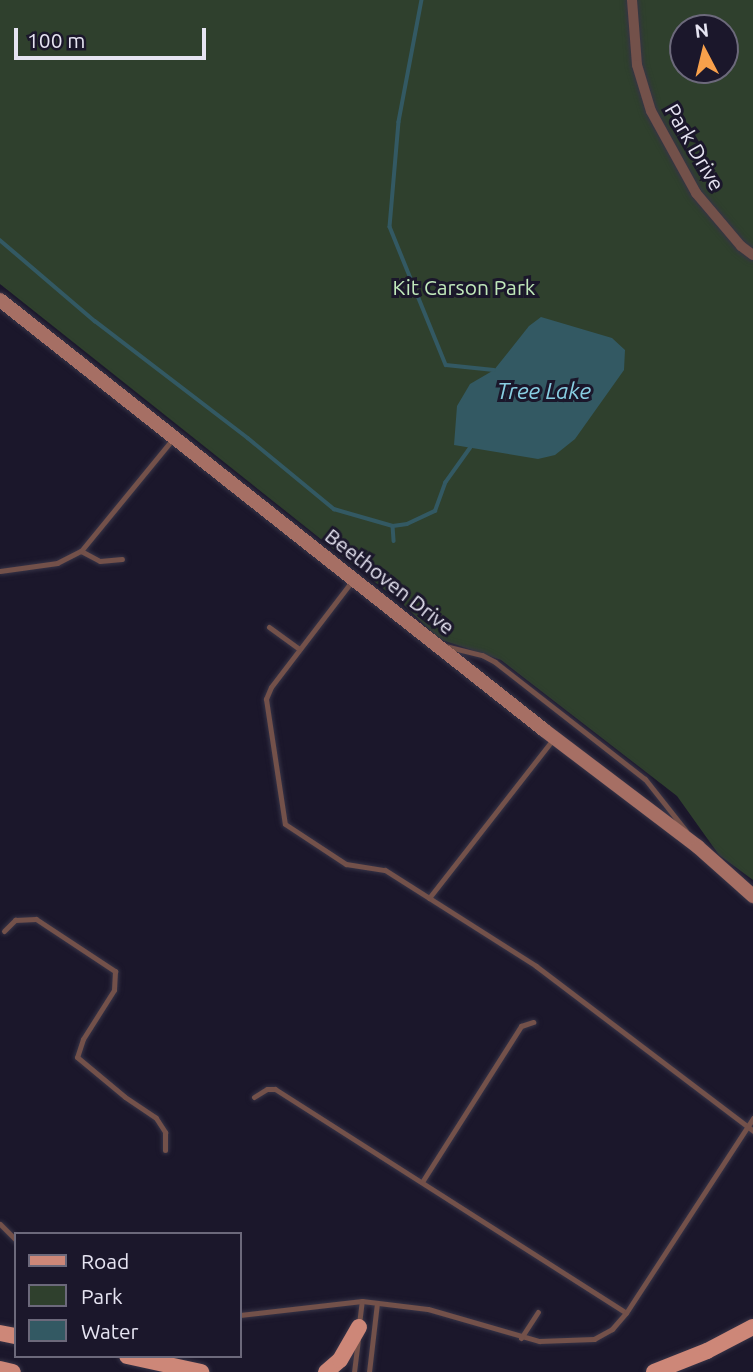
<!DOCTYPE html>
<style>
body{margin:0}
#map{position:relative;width:753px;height:1372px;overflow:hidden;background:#1b172b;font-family:Ubuntu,sans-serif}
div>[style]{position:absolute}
.green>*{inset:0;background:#2f402d}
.water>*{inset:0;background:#335963}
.stream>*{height:3.5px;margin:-1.75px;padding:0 1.75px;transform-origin:1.75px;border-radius:1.75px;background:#335963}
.roads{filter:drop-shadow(0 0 2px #373447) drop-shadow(0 0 2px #373447)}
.service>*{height:5px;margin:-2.5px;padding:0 2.5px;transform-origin:2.5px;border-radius:2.5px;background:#73514a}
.minor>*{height:10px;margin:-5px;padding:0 5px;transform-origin:5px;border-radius:5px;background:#73514a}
.secondary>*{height:14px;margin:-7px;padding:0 7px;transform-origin:7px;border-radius:7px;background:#a66f64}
.primary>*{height:16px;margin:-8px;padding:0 8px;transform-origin:8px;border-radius:8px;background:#cd8778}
span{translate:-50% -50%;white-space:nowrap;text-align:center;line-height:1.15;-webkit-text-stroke:6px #1b172b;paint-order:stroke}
.street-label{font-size:21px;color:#e6e4f2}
.park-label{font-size:21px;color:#c1e9bb}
.water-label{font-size:23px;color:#88cee2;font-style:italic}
.legend{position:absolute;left:14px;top:1232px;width:228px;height:126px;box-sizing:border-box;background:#1b172b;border:2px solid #6c697b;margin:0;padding:9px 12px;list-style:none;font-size:21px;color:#e6e4f2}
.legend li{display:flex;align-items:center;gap:14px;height:35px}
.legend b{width:35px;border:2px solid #6c697b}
.north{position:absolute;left:669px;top:14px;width:70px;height:70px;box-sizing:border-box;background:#1b172b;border:2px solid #6c697b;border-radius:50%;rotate:353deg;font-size:19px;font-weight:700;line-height:28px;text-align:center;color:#e6e4f2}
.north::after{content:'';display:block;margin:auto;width:24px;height:32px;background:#f8a04b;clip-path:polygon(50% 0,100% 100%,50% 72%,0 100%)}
.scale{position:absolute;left:14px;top:28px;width:192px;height:32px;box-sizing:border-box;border:4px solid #e6e4f2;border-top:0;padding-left:9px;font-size:21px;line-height:24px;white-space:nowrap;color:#e6e4f2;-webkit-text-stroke:5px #1b172b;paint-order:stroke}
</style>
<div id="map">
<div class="green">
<div style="clip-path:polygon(evenodd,0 0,753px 0,753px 880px,719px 855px,677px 796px,501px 660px,439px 639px,405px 606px,0 284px,0 0,683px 28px,725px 28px,725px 70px,683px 70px,683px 28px)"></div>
</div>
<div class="water">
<div style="clip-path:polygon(541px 317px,612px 338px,625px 350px,624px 370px,575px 439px,555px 455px,538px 459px,454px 445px,457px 406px,470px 384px,494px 370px,529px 326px)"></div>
</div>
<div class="stream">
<div style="left:422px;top:0;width:124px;rotate:100.7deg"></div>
<div style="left:399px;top:122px;width:105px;rotate:94.9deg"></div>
<div style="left:390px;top:227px;width:149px;rotate:67.9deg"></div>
<div style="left:446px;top:365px;width:48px;rotate:5.9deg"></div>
<div style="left:0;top:240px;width:125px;rotate:40.5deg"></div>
<div style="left:95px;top:321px;width:193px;rotate:37.4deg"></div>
<div style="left:248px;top:438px;width:112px;rotate:39.5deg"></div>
<div style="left:334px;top:509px;width:61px;rotate:16.1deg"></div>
<div style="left:393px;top:526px;width:14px;rotate:-8deg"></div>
<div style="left:407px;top:524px;width:31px;rotate:-25deg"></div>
<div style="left:435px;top:511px;width:30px;rotate:-70deg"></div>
<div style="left:445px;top:483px;width:43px;rotate:-54.5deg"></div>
<div style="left:393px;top:526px;width:15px;rotate:86deg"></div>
</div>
<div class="roads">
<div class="service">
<div style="left:81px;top:551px;width:21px;rotate:28deg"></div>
<div style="left:100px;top:561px;width:22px;rotate:-5deg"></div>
<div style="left:0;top:571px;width:58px;rotate:-8deg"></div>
<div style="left:57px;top:563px;width:27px;rotate:-27deg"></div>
<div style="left:81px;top:551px;width:144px;rotate:-50.7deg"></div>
<div style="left:352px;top:581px;width:133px;rotate:127.4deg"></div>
<div style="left:271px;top:687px;width:13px;rotate:113deg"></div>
<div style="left:266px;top:699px;width:126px;rotate:81.4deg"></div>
<div style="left:285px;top:824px;width:73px;rotate:33.3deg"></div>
<div style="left:346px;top:864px;width:39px;rotate:9deg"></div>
<div style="left:385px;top:870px;width:179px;rotate:32.4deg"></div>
<div style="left:536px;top:966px;width:273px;rotate:37.2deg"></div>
<div style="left:269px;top:627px;width:37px;rotate:36deg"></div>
<div style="left:445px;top:646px;width:38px;rotate:14deg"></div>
<div style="left:482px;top:655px;width:15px;rotate:28deg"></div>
<div style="left:495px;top:662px;width:190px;rotate:38deg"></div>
<div style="left:645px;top:779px;width:66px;rotate:51.7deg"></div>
<div style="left:429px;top:898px;width:203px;rotate:-52deg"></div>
<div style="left:4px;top:931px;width:16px;rotate:-45deg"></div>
<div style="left:15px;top:920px;width:21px;rotate:-3deg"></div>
<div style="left:36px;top:919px;width:95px;rotate:33.4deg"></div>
<div style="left:115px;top:971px;width:19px;rotate:93deg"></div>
<div style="left:114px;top:990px;width:58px;rotate:122.3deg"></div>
<div style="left:83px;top:1039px;width:19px;rotate:108deg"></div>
<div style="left:77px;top:1057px;width:62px;rotate:39.8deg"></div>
<div style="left:125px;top:1097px;width:37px;rotate:34deg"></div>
<div style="left:156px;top:1118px;width:17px;rotate:57deg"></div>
<div style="left:165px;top:1132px;width:18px;rotate:90deg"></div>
<div style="left:254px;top:1097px;width:15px;rotate:-32deg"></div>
<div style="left:267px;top:1089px;width:8px"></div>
<div style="left:275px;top:1089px;width:416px;rotate:32.5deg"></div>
<div style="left:422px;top:1182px;width:185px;rotate:-57.6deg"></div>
<div style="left:521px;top:1026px;width:13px;rotate:-18deg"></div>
<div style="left:0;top:1224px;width:23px;rotate:45deg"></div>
<div style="left:240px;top:1315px;width:123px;rotate:-6.5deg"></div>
<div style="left:362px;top:1301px;width:66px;rotate:6.9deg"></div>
<div style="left:428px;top:1309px;width:116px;rotate:16.1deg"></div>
<div style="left:539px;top:1341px;width:55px;rotate:-2.1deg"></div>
<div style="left:594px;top:1339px;width:21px;rotate:-29deg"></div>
<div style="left:612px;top:1329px;width:21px;rotate:-49deg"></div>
<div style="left:626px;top:1313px;width:233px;rotate:-56.9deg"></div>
<div style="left:359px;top:1324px;width:23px;rotate:-83deg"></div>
<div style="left:521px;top:1338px;width:31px;rotate:-57deg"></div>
<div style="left:354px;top:1372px;width:32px;rotate:-83deg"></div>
<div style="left:369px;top:1372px;width:69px;rotate:-83.4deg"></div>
</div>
<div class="minor">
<div style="left:632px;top:0;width:65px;rotate:85.6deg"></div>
<div style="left:637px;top:65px;width:48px;rotate:73.1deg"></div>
<div style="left:651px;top:111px;width:94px;rotate:61.2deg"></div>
<div style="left:696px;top:193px;width:70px;rotate:49.7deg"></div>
<div style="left:741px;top:246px;width:15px;rotate:37deg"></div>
</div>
<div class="secondary">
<div style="left:0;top:300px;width:693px;rotate:38.32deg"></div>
<div style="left:544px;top:730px;width:193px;rotate:37.2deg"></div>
<div style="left:698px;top:847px;width:74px;rotate:41.7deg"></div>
</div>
<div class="primary">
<div style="left:0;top:1333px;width:16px;rotate:11deg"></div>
<div style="left:127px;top:1356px;width:76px;rotate:12.2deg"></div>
<div style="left:0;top:1369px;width:13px;rotate:13deg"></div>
<div style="left:326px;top:1372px;width:18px;rotate:-41deg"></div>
<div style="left:340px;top:1360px;width:38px;rotate:-60deg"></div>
<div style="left:654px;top:1372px;width:57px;rotate:-21.6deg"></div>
<div style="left:707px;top:1351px;width:52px;rotate:-27.6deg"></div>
</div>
</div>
<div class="street-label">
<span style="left:695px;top:147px;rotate:60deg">Park Drive</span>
<span style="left:390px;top:581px;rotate:38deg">Beethoven Drive</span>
</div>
<div class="park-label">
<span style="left:464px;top:287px">Kit Carson Park</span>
</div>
<div class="water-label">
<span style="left:544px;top:391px">Tree Lake</span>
</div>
<ul class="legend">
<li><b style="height:9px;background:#cd8778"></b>Road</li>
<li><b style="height:19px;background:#2f402d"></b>Park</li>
<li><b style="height:19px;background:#335963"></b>Water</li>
</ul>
<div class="north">N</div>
<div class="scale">100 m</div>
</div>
